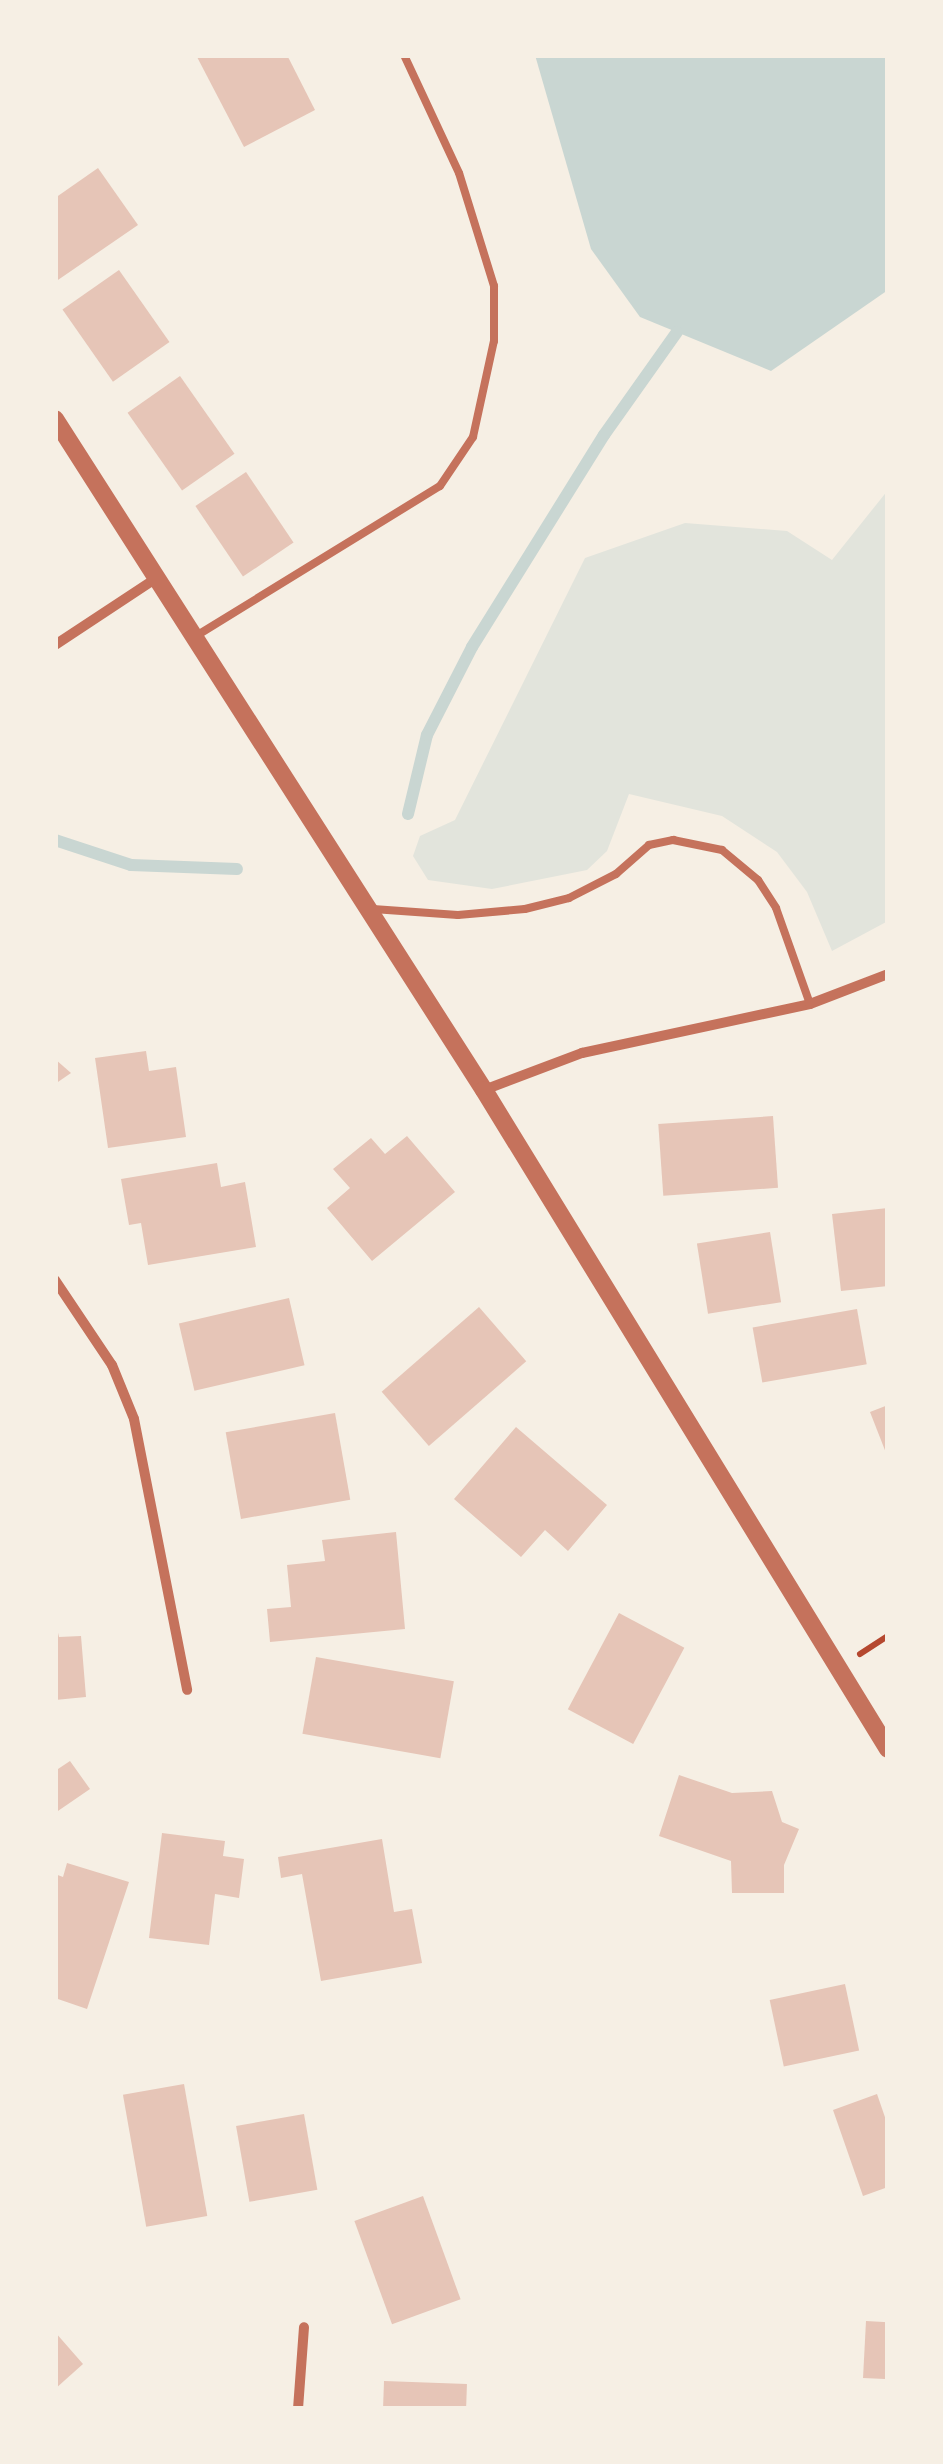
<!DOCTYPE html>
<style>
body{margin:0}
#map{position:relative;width:943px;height:2464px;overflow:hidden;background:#f6efe4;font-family:Lato,sans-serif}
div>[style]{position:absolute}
.green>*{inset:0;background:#e2e4dc}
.water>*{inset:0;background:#c9d6d2}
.stream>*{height:12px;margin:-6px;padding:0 6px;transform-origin:6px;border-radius:6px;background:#c9d6d2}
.building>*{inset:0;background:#e6c5b7;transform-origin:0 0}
.path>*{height:6px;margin:-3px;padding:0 3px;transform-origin:3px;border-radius:3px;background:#b5482f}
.service>*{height:8px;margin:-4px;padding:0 4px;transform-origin:4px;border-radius:4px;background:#c5725c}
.minor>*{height:10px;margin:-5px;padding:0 5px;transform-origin:5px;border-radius:5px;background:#c5725c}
.tertiary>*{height:18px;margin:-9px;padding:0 9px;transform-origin:9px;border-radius:9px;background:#c5725c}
span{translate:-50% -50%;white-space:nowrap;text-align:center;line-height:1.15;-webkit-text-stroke:8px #f6efe4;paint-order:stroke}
.frame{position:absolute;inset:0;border:58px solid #f6efe4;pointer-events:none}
</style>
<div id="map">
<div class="green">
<div style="clip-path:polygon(888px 490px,888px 921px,832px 951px,807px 892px,777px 852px,722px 816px,629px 794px,607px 851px,587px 870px,492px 889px,428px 880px,413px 856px,420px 836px,455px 820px,585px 558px,685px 523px,787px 531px,832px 560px)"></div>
</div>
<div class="water">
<div style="clip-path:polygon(535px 55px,888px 55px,888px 290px,771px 371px,640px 317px,591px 249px)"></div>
</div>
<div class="stream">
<div style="left:408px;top:814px;width:81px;rotate:-76.5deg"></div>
<div style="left:427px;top:735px;width:99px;rotate:-62.9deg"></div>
<div style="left:472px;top:647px;width:250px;rotate:-58.1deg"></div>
<div style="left:604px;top:435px;width:126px;rotate:-54.7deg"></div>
<div style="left:55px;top:840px;width:80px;rotate:18.2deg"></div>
<div style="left:131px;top:865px;width:106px;rotate:2.2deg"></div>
</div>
<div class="building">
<div style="clip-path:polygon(196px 55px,287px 55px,315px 110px,244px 147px)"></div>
<div style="clip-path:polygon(98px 168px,138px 225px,55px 282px,55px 198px)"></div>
<div style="left:119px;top:270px;width:88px;height:69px;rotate:55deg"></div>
<div style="left:180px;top:376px;width:95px;height:64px;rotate:55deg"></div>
<div style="left:246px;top:472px;width:85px;height:61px;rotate:56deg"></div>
<div style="clip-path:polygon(146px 1051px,149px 1071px,176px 1067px,186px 1137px,108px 1148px,95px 1058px)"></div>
<div style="clip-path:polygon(55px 1059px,71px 1073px,55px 1084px)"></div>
<div style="left:773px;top:1116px;width:72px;height:115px;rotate:86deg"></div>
<div style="clip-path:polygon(407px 1136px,455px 1192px,372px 1261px,327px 1208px,350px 1188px,333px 1169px,371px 1138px,385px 1154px)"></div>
<div style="clip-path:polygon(217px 1163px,221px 1187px,245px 1182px,256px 1247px,148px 1265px,141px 1223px,129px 1225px,121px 1179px)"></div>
<div style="clip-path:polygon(888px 1208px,888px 1286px,841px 1291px,832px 1214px)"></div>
<div style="left:770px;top:1232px;width:71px;height:74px;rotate:81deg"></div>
<div style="left:289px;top:1298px;width:69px;height:113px;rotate:77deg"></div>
<div style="left:479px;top:1307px;width:72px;height:129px;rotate:49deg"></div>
<div style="left:857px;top:1309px;width:56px;height:106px;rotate:80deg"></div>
<div style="clip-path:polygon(888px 1405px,888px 1458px,870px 1412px)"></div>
<div style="left:335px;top:1413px;width:88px;height:111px;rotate:80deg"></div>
<div style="clip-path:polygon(516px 1427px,607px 1505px,568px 1551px,545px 1530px,521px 1557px,454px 1499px)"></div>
<div style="clip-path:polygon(396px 1532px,405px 1629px,270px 1642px,267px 1609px,291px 1607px,287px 1565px,325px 1561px,322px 1540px)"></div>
<div style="left:619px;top:1613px;width:74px;height:109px;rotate:28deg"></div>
<div style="clip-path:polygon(55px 1620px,59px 1637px,81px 1636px,86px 1697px,55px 1700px)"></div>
<div style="left:316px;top:1657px;width:140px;height:78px;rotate:10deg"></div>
<div style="clip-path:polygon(70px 1761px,90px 1789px,55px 1813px,55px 1771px)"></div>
<div style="clip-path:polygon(679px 1775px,732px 1793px,772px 1791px,782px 1822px,799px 1829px,784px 1865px,784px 1893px,732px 1893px,731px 1861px,659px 1836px)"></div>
<div style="clip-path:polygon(162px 1833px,225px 1841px,223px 1856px,244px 1859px,239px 1898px,215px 1894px,209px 1945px,149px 1938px)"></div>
<div style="clip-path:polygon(382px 1839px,394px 1912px,412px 1909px,422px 1963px,321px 1981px,302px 1874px,281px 1878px,278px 1857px)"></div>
<div style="clip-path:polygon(67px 1863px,129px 1882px,87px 2009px,55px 1998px,55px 1874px,63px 1877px)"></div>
<div style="left:845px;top:1984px;width:68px;height:77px;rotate:78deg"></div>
<div style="left:184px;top:2084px;width:134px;height:62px;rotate:80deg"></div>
<div style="clip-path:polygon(877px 2094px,888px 2126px,888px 2187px,863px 2196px,833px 2110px)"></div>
<div style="left:304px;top:2114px;width:77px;height:69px;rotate:80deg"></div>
<div style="left:423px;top:2196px;width:110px;height:73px;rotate:70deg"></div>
<div style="left:866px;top:2321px;width:22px;height:57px;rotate:3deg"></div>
<div style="clip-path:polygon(55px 2332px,83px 2364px,55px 2389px)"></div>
<div style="left:384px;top:2381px;width:83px;height:28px;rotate:2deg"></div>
</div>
<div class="path">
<div style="left:860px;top:1654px;width:33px;rotate:-33deg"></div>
</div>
<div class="service">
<div style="left:196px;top:636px;width:286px;rotate:-31.6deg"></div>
<div style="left:440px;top:486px;width:59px;rotate:-56deg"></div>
<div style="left:473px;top:437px;width:98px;rotate:-77.7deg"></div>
<div style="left:494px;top:341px;width:55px;rotate:-90deg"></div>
<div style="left:494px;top:286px;width:118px;rotate:-107.2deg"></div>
<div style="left:459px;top:173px;width:130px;rotate:-115deg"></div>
<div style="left:373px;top:909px;width:85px;rotate:4deg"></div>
<div style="left:458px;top:915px;width:67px;rotate:-5.1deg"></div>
<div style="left:525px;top:909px;width:45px;rotate:-14deg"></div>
<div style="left:569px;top:898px;width:53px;rotate:-27.1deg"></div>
<div style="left:616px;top:874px;width:44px;rotate:-41.3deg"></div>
<div style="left:649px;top:845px;width:25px;rotate:-12deg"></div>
<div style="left:673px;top:840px;width:50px;rotate:11.5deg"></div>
<div style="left:722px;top:850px;width:47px;rotate:39.8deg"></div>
<div style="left:758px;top:880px;width:33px;rotate:57deg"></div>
<div style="left:776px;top:908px;width:102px;rotate:70.5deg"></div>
</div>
<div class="minor">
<div style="left:55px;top:645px;width:120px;rotate:-33.4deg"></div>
<div style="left:484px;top:1090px;width:105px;rotate:-20.7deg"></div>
<div style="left:582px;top:1053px;width:233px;rotate:-12.1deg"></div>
<div style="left:810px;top:1004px;width:84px;rotate:-21deg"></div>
<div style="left:55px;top:1280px;width:102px;rotate:56.2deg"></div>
<div style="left:112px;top:1365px;width:58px;rotate:67.8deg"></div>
<div style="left:134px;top:1419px;width:276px;rotate:78.9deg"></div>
<div style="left:298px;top:2409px;width:82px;rotate:-85.8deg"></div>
</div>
<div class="tertiary">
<div style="left:55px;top:419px;width:796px;rotate:57.41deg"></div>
<div style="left:484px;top:1090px;width:773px;rotate:58.49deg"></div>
</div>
<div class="frame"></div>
</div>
